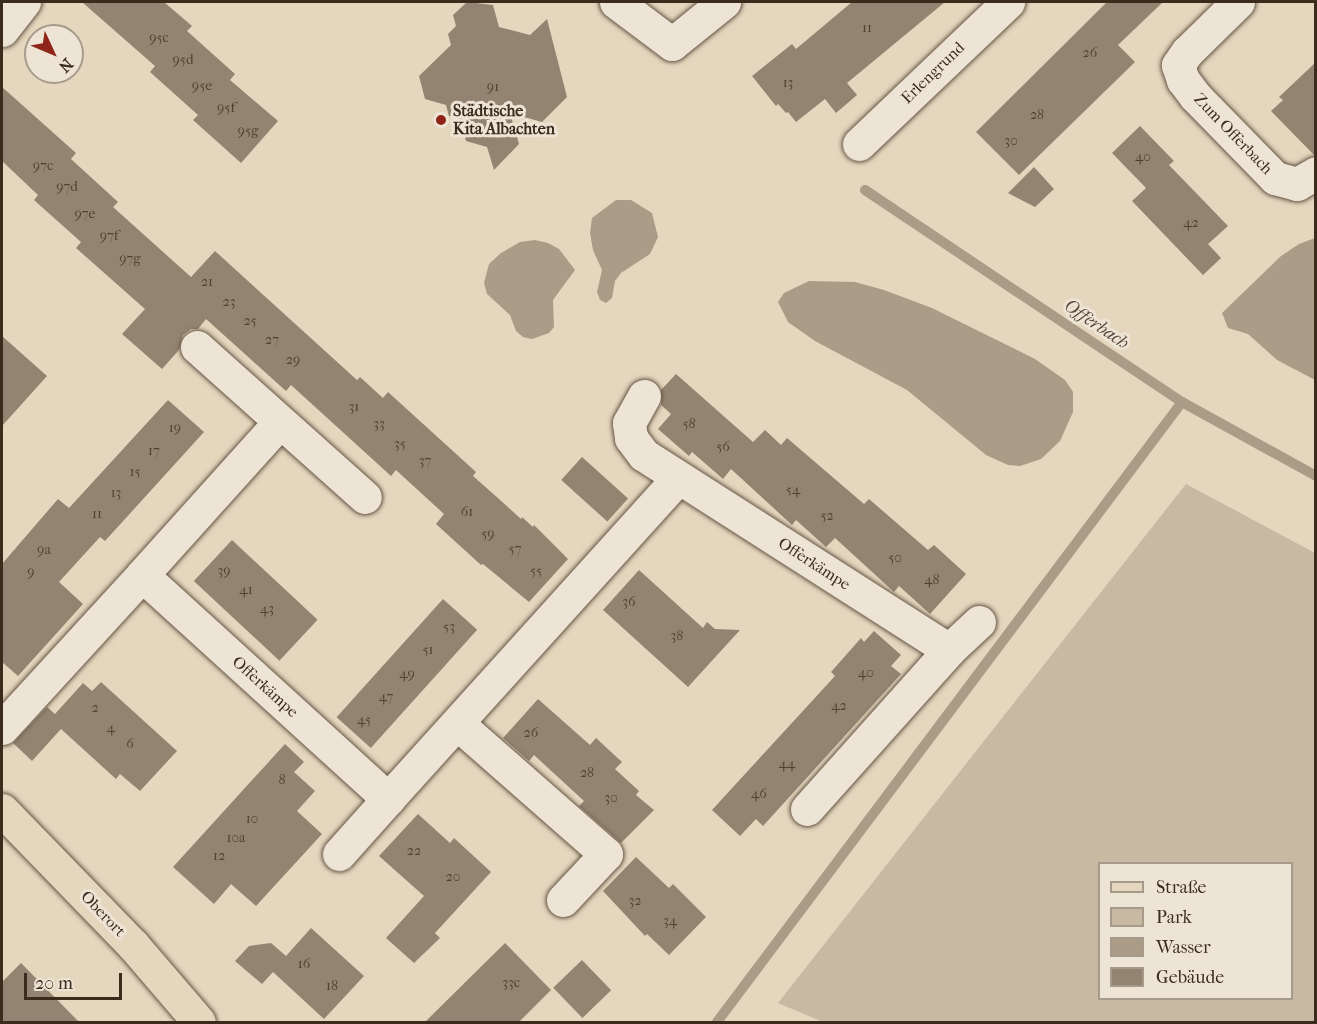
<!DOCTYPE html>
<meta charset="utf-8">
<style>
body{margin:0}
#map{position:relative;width:1317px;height:1024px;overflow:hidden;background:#e5d6be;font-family:"IM FELL French Canon",serif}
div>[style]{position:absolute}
.green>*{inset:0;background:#c8b9a3}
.water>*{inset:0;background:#ab9c87}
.stream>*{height:10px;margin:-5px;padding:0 5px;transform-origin:5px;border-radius:5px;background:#ab9c87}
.building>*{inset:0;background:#938471;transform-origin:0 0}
.roads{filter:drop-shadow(0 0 2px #655645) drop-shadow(0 0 2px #655645)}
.minor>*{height:33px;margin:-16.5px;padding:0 16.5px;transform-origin:16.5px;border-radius:16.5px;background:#eee4d5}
.major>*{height:33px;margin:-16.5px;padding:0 16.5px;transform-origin:16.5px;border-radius:16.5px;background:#e5d6be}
.dots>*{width:16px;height:16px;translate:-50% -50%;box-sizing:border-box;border:3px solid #eee4d5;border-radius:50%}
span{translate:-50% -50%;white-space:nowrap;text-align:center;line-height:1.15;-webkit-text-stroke:6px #eee4d5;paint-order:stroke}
.number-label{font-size:14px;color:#504132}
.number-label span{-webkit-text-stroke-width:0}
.street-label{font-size:16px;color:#3a2b1d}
.poi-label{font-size:16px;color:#3a2b1d;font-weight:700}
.left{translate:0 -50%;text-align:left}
.water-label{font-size:18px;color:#564738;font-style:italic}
.frame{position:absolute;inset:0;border:3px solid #3a2b1d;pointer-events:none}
.legend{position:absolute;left:1098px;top:862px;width:195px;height:138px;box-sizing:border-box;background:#eee4d5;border:2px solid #a69a8b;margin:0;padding:8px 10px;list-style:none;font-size:18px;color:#3a2b1d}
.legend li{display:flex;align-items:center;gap:12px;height:30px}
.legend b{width:30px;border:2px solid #a69a8b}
.north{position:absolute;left:24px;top:24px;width:60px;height:60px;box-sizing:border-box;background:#eee4d5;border:2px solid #a69a8b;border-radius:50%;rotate:134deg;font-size:16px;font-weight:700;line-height:24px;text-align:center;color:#3a2b1d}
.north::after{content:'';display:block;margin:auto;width:21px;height:27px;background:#8f2418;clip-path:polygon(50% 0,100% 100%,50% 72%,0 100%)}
.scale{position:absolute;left:24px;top:973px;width:98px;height:27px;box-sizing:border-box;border:3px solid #3a2b1d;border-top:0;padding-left:8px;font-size:18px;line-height:21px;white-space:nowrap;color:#3a2b1d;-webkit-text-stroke:4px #eee4d5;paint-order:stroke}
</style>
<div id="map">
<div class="green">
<div style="clip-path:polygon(evenodd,1186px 484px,1315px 553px,1315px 1022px,823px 1022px,778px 1003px,1186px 484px,1100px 864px,1292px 864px,1292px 998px,1100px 998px,1100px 864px)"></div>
</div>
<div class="water">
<div style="clip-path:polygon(616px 200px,631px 200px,652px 213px,658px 237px,650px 254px,621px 273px,615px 281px,612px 298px,606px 303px,600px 300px,597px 292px,602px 270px,593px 250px,590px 233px,592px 218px)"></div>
<div style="clip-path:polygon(1315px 238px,1316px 238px,1315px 380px,1277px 360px,1248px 334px,1228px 328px,1222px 313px,1281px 256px,1299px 244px)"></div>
<div style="clip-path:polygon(535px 240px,548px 243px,559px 249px,575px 270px,553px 300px,554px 327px,549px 333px,532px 339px,523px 337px,516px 331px,510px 315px,487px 294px,484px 283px,489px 264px,501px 253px,520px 242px)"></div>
<div style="clip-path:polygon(809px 281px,855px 282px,884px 290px,932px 308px,1035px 359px,1065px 380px,1073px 392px,1073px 412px,1060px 441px,1041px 459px,1020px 466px,1008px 465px,986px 455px,907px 390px,815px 341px,788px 322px,778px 302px,784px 293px)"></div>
</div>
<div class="stream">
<div style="left:865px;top:190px;width:381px;rotate:33.8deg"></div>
<div style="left:1182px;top:402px;width:153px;rotate:28.9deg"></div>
<div style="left:717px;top:1022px;width:775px;rotate:-53.13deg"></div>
</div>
<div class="building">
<div style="clip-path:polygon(82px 2px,164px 2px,192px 26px,187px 31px,235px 74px,230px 80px,278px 121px,241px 163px,193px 120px,198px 115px,150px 72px,155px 66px)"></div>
<div style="clip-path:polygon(467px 2px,493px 5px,499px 27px,530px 35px,547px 19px,567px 97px,542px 122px,510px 113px,519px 144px,494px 170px,487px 147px,466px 141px,460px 119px,449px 116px,446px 105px,425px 99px,419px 76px,451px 45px,448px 34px,456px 26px,453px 15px)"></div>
<div style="clip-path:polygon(852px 2px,945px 2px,847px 83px,857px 95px,836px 113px,825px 99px,796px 122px,788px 112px,786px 113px,778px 104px,776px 106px,752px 76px,792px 44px,796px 49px)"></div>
<div style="clip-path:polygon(1107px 2px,1163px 2px,1118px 45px,1135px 62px,1019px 175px,976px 132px)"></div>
<div style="clip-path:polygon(1316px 62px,1316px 154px,1314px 155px,1271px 111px,1283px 100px,1279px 97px)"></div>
<div style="clip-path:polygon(2px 87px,76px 153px,71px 159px,118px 202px,113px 207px,191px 277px,215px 251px,357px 380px,360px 377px,383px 398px,388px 392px,476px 472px,473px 476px,499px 499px,521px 519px,522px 517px,533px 527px,534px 525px,568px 559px,529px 602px,483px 564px,481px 565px,436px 524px,444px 514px,396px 470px,391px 476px,291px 385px,286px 391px,206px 319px,198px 329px,191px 329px,183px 335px,179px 350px,162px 369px,122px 334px,145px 309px,76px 248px,81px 242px,34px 200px,38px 195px,2px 161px)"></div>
<div style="clip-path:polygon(1140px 126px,1174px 161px,1169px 165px,1228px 226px,1208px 244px,1221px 258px,1203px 275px,1132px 201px,1146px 188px,1112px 153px)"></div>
<div style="clip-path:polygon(1034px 167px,1054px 189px,1035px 207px,1008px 193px)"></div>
<div style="clip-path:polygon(2px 336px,47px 376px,2px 426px)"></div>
<div style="clip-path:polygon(676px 374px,753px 442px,765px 430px,781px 445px,787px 438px,864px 504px,869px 499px,928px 550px,934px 545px,966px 574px,930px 614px,899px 586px,894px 592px,835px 538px,826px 547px,796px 520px,792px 525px,731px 469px,723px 479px,692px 452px,689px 456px,658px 429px,671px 414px,661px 405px,661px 390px)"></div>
<div style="clip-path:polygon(168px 400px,204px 432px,105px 541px,100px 537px,59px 582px,83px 604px,18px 676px,2px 662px,2px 564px,58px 499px,69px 508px)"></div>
<div style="left:582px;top:457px;width:62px;height:31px;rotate:42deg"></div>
<div style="left:232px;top:540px;width:117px;height:56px;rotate:43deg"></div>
<div style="clip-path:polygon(639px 570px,703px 628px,707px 622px,715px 629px,740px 630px,688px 687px,603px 610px)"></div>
<div style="left:443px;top:599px;width:46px;height:159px;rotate:42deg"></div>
<div style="clip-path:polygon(874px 631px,901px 655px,891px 666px,901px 674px,763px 826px,756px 819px,740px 836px,712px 810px,835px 676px,831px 672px,861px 638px,864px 642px)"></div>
<div style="clip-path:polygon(101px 682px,177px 751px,140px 791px,120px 774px,116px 779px,61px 729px,32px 761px,13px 743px,47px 707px,55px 714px,83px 683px,92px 691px)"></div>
<div style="clip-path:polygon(538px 699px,590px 745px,596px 738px,622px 762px,615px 769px,639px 791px,636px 795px,654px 810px,621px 843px,579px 806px,584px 801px,534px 755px,529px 761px,503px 738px)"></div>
<div style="clip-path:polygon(285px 744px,304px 762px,294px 772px,315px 791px,297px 811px,322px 834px,256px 906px,231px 884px,214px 904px,173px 867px)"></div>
<div style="clip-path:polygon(418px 814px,450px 843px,454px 838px,491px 872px,435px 933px,440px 938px,414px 963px,386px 938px,424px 896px,379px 856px)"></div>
<div style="clip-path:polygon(636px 857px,669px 888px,673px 884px,706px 917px,669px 955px,647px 934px,645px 936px,603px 891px)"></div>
<div style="clip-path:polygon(311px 928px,364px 976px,324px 1019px,273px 972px,262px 984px,235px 961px,249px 946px,271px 943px,286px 956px)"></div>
<div style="clip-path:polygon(505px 943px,551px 990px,518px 1023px,424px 1023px)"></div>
<div style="left:582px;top:960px;width:42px;height:40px;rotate:46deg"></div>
<div style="clip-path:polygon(21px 963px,80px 1023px,2px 1023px,2px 982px)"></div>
</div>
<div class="roads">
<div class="minor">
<div style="left:616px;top:2px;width:70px;rotate:36.9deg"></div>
<div style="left:672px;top:44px;width:67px;rotate:-38.9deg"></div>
<div style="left:1238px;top:2px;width:71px;rotate:135.6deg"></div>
<div style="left:1187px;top:52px;width:16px;rotate:125deg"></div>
<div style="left:1178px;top:65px;width:16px;rotate:72deg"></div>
<div style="left:1183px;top:80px;width:20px;rotate:53deg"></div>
<div style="left:1195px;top:96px;width:115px;rotate:45.7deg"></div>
<div style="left:1275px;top:178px;width:23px;rotate:15deg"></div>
<div style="left:1297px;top:184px;width:22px;rotate:-30deg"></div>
<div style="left:2px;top:30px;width:36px;rotate:-52deg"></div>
<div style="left:859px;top:144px;width:206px;rotate:-43.6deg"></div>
<div style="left:197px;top:347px;width:225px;rotate:41.8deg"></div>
<div style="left:644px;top:396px;width:31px;rotate:119deg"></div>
<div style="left:629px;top:423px;width:15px;rotate:82deg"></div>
<div style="left:631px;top:438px;width:21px;rotate:53deg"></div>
<div style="left:644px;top:455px;width:362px;rotate:32.6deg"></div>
<div style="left:142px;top:575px;width:206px;rotate:-48deg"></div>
<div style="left:458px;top:724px;width:197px;rotate:41.3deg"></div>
<div style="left:606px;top:854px;width:63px;rotate:133.1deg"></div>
<div style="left:2px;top:728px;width:207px;rotate:-47.5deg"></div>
<div style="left:142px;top:575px;width:333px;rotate:42.3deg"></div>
<div style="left:388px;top:799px;width:431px;rotate:-47.9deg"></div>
<div style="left:807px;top:809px;width:213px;rotate:-48.2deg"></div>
<div style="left:949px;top:650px;width:41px;rotate:-43deg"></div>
<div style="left:339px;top:854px;width:74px;rotate:-48.3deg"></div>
</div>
<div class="major">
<div style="left:2px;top:810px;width:188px;rotate:45.9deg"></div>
<div style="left:133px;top:945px;width:101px;rotate:49.4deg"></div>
</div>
</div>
<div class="dots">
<div style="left:441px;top:120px;background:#8f2418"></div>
</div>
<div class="number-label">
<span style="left:867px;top:28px">11</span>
<span style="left:159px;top:38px">95c</span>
<span style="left:1090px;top:53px">26</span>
<span style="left:183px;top:60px">95d</span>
<span style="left:788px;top:83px">13</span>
<span style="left:202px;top:86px">95e</span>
<span style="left:493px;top:87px">91</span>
<span style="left:226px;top:108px">95f</span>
<span style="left:1037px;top:115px">28</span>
<span style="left:248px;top:131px">95g</span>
<span style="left:1011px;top:141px">30</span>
<span style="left:1143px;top:157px">40</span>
<span style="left:43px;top:166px">97c</span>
<span style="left:67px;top:187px">97d</span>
<span style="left:85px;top:214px">97e</span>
<span style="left:1191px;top:223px">42</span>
<span style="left:109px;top:236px">97f</span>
<span style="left:130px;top:259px">97g</span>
<span style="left:207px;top:282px">21</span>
<span style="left:229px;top:302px">23</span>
<span style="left:250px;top:321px">25</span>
<span style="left:272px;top:340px">27</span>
<span style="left:293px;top:360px">29</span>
<span style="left:354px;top:407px">31</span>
<span style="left:379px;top:424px">33</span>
<span style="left:689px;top:424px">58</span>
<span style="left:175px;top:428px">19</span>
<span style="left:400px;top:444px">35</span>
<span style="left:723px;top:447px">56</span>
<span style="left:154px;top:451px">17</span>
<span style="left:425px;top:461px">37</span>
<span style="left:135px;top:472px">15</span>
<span style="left:793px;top:490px">54</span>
<span style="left:116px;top:493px">13</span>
<span style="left:467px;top:512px">61</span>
<span style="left:97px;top:514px">11</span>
<span style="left:827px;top:516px">52</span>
<span style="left:488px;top:534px">59</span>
<span style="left:515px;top:549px">57</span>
<span style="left:44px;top:550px">9a</span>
<span style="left:895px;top:558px">50</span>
<span style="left:224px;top:571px">39</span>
<span style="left:536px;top:571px">55</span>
<span style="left:31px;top:572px">9</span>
<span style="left:932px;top:580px">48</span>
<span style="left:246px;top:590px">41</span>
<span style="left:629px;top:602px">36</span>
<span style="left:267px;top:609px">43</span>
<span style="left:449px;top:627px">53</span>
<span style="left:677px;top:636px">38</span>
<span style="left:428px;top:650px">51</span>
<span style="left:866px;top:673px">40</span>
<span style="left:407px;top:674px">49</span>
<span style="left:386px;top:697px">47</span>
<span style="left:839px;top:706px">42</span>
<span style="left:95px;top:708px">2</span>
<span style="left:364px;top:720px">45</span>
<span style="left:111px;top:728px">4</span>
<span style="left:531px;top:733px">26</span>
<span style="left:130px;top:744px">6</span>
<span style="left:787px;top:764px">44</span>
<span style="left:587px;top:773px">28</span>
<span style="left:282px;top:780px">8</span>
<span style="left:759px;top:794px">46</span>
<span style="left:611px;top:798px">30</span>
<span style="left:252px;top:819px">10</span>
<span style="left:236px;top:838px">10a</span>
<span style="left:414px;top:851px">22</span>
<span style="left:219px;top:856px">12</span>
<span style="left:453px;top:877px">20</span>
<span style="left:635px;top:901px">32</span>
<span style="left:670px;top:921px">34</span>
<span style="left:304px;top:964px">16</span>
<span style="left:511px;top:983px">33c</span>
<span style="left:332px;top:986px">18</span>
</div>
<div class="street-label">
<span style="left:933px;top:73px;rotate:-44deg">Erlengrund</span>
<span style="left:1233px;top:134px;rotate:46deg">Zum Offerbach</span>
<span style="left:814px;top:564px;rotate:33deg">Offerkämpe</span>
<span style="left:265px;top:687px;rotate:42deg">Offerkämpe</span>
<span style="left:103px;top:914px;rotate:46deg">Oberort</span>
</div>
<div class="poi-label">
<span class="left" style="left:453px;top:120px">Städtische<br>Kita Albachten</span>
</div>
<div class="water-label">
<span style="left:1096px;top:325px;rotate:34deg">Offerbach</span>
</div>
<div class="frame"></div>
<ul class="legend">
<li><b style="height:8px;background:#e5d6be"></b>Straße</li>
<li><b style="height:16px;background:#c8b9a3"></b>Park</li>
<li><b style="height:16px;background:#ab9c87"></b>Wasser</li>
<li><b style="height:16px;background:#938471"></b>Gebäude</li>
</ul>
<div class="north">N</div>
<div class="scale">20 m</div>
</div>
